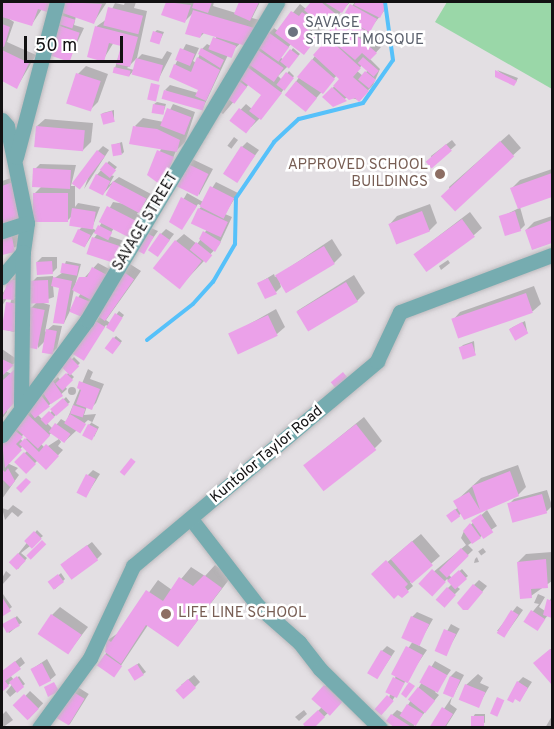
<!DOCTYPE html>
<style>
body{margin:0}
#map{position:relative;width:554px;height:729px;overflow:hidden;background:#e3dfe3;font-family:Overpass,sans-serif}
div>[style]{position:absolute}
.green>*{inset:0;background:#9ad7a8}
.shadow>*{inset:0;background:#0003;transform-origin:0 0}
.round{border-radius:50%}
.stream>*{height:4px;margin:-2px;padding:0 2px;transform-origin:2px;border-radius:2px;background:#56c1fa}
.building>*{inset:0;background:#eba1e9;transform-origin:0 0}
.roads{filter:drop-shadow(0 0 2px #bdbabd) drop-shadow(0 0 2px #bdbabd)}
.minor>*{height:15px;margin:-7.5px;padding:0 7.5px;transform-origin:7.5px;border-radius:7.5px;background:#76acb0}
.dots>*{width:16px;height:16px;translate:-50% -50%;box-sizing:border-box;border:3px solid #fff;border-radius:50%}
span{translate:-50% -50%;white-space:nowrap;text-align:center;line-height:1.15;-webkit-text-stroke:5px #fff;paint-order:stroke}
.worship-label{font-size:15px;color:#5b616d}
.left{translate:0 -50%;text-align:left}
.education-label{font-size:15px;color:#785e54}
.right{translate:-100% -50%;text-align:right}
.street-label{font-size:15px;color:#121112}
.frame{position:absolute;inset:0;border:3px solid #121112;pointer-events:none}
.scale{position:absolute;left:24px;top:36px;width:99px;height:27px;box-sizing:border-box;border:3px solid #121112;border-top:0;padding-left:8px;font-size:18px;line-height:21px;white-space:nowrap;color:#121112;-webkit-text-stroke:4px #fff;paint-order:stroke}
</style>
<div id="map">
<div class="green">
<div style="clip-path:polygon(447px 2px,552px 2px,552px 89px,435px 22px)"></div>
</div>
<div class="shadow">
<div style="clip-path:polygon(2px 2px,55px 2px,42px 9px,32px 24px,3px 15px,14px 22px,7px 42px,36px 55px,17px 87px,2px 80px)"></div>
<div style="clip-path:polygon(65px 2px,107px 2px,94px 22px,76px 16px,74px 25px,84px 28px,69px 60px,58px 26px)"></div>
<div style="clip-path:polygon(125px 2px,136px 2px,134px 8px,147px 11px,137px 58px,127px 68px,134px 70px,129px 76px,115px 68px,122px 45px,114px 42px,103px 60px,89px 56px,97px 26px,107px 19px,115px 3px,124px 5px)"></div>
<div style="clip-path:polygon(167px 2px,214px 2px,213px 6px,236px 13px,241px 2px,260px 2px,252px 18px,264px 21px,228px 55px,202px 110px,165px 90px,170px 85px,198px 93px,200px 89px,175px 65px,186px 44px,199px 48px,193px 61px,196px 63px,202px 49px,207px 44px,211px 46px,217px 36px,205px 32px,200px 37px,194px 12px,185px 21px,163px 14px)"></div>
<div style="clip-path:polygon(313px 2px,350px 2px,304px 53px,291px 44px,280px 57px,284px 60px,293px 48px,300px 54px,278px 76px,282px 80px,289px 71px,294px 76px,268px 110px,251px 127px,231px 120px,246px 104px,252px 109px,263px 95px,249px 84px,223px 114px,216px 109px,269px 33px,274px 28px,278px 31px,300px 4px,306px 9px)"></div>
<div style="clip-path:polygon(evenodd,355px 2px,386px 2px,384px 11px,369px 30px,373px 32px,370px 37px,381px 47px,370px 59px,380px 69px,373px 85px,359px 100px,348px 97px,333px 105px,324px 97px,349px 71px,337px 75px,309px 106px,286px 95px,355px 2px,350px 26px,353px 29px,345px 39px,342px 36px,350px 26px,355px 2px,362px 65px,368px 70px,363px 76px,357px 71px,362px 65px)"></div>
<div style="clip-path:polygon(157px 30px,164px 32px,159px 43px,155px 32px)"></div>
<div style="clip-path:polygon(167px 51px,172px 53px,158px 80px,137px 59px,142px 54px,162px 59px)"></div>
<div style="clip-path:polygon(86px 66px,108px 74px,98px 102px,90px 110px,78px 74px)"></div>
<div style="clip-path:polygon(497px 70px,518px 78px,516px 82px,514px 84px)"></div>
<div style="clip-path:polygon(157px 102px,166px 104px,163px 114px,154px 104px)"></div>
<div style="clip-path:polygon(173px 104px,195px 112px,185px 142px,176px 151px,162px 184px,149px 174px,162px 147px,135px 126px,143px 118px,164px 122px)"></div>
<div style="clip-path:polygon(114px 110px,114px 121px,101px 115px,103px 113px)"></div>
<div style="clip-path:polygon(45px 119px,93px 123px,91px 142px,83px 150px,37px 126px)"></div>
<div style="clip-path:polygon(509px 134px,521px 148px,454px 209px,449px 187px)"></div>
<div style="left:234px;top:137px;width:5px;height:11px;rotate:37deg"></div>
<div style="clip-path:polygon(452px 140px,456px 145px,431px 167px,431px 156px)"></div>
<div style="clip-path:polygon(122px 142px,124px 152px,122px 154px,113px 145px)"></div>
<div style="clip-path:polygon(247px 142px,259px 150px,240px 176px,242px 147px)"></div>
<div style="clip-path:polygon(103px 146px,109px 150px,84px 189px,98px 151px)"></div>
<div style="clip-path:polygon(192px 159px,213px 169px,199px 195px,187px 164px)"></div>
<div style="clip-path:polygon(109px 161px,117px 167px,110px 175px,114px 176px,109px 185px,119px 177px,151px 194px,137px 214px,141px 216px,134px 230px,114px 228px,109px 236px,124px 241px,114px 261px,94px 238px,98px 233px,94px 232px,85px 246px,79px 230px,82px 227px,72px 216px,67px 221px,34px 194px,42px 186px,35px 169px,40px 164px,76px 165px,71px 186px,75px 186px,75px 207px,78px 203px,100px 207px,92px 228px,97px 231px,113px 202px,125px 204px,111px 185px,103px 194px,96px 176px)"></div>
<div style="clip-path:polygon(552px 169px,552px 196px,520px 207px,525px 225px,520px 230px,501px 217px,519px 208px,512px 188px,520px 180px)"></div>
<div style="clip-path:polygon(20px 175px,20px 218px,2px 222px,2px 181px)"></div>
<div style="clip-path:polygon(216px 182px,238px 193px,225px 214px,232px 217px,219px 245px,187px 279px,176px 241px,184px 234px,197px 244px,201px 239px,207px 229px,199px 209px,202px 206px,198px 204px,182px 228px,171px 221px,187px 193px,203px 202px)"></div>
<div style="clip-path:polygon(430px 204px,437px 223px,429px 231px,390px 224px,397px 216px)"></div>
<div style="clip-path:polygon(470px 212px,482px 228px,474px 235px,415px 254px)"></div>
<div style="clip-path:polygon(552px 216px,552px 241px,533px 248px,526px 230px,534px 222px)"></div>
<div style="clip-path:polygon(16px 228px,20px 245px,2px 253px,2px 231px)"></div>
<div style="clip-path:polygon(151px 228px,158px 231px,143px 252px,146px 233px)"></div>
<div style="clip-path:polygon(166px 229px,174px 234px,158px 255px,161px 234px)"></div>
<div style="clip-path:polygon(332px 239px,342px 255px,334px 263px,279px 279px,281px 287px,276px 292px,259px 283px,274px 274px,275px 277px)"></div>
<div style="clip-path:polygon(42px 257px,57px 257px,57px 268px,52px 273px,37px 262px)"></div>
<div style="clip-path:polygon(448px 260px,450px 263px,441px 270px,439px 266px)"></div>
<div style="clip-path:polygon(evenodd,66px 261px,81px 264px,74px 289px,98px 263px,111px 270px,88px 311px,70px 311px,64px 323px,60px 286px,53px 285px,54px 297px,40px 302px,50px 305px,45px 332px,53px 325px,62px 326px,57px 348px,52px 353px,45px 341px,38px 348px,31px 308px,36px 303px,32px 282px,37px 277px,53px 276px,53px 279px,62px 273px,66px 261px,74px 289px,81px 293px,70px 310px,74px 289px)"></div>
<div style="clip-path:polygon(130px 264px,141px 271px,106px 320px,110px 323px,119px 311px,124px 315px,113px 330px,106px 325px,86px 353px,73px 352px,100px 316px)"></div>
<div style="clip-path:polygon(354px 275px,365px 293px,357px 301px,297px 311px)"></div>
<div style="clip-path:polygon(15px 276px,21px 276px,19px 293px,14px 298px,23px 299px,19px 327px,14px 332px,2px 329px,12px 298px,7px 298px,2px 306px,2px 294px)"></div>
<div style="clip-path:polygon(534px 286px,541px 304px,533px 311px,459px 337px,453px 320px,460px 312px)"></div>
<div style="clip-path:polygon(276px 309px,285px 327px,277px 334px,230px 335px)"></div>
<div style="clip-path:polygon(525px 321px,527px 331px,510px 329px,513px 327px)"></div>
<div style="clip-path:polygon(116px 336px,122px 341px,115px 350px,114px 338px)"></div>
<div style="clip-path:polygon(474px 341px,475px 353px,461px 347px,463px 345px)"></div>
<div style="clip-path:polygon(2px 349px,18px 360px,5px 371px,12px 374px,7px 412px,2px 419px)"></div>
<div style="clip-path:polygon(evenodd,74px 357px,80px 363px,70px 373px,74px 377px,65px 386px,67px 389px,38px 415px,43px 420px,66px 397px,70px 402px,47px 423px,53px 429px,61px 419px,66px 422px,88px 369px,93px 372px,90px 379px,104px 384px,96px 403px,91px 408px,87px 406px,84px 415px,96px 414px,92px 423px,99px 427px,94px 437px,89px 425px,92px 422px,88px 420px,65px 441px,52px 432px,41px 444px,45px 448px,59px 439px,61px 442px,58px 446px,63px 450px,46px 468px,38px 460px,26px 472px,16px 462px,28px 450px,23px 446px,7px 463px,18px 468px,15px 471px,19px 475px,2px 499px,2px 443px,31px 410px,27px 406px,48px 385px,58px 377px,61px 381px,69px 372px,64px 367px,74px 357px,24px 434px,28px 437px,23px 442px,20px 438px,24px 434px)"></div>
<div class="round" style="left:68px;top:387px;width:8px;height:8px"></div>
<div style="clip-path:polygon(364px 417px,382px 441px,375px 448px,305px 465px)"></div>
<div style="clip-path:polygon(518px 465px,526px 487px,514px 499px,547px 490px,552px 506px,547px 511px,513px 520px,509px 504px,518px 495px,465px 518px,462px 513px,452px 520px,450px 513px,459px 507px,455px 502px,481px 478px)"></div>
<div style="clip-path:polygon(93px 470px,100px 474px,86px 496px,88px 475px)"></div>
<div style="clip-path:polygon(13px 505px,23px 512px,18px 517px,12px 512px,5px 520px,2px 508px,8px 510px)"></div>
<div style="clip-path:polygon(487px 510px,497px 526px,468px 545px,473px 550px,448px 574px,452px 578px,462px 569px,468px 576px,456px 586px,460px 589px,449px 600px,448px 588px,452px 584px,447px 579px,432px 595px,420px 583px,466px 545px,461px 538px,464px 531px)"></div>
<div style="clip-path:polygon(37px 530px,43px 536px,21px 553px,27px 558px,18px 569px,11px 563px)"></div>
<div style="clip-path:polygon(421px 534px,440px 556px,410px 582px,413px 586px,402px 596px,373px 574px)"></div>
<div style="clip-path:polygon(92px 542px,102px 554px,97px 559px,67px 560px)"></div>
<div style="left:483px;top:548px;width:5px;height:6px;rotate:53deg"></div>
<div style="clip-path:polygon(552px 552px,552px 581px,531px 596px,518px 562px,526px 554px)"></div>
<div style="clip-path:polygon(477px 557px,479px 562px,474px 563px,475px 559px)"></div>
<div style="clip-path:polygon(215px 565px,231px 577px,178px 646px,148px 625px,118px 670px,99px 664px,110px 647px,106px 645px,108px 640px,121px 631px,158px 580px,172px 590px,191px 567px,205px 576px)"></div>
<div style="clip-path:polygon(6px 571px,11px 575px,2px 585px,2px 578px)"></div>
<div style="clip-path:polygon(61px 573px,65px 579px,55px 589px,50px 583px)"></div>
<div style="clip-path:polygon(479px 580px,487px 586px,473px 603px,474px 585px)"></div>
<div style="clip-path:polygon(3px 594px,12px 607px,3px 614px,2px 611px)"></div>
<div style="clip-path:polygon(538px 594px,545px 597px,539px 607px,545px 611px,552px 596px,552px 616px,548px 615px,541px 624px,525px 621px,539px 604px,534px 603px)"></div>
<div style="clip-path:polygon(517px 606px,523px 610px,508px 631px,497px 631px)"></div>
<div style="clip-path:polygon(60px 607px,88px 627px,68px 653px,52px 615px)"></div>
<div style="clip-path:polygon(417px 612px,433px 619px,418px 645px,427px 650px,385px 711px,396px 675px,392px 673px,413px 641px,412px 617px)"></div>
<div style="left:17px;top:616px;width:8px;height:17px;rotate:50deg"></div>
<div style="left:451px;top:624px;width:10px;height:30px;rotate:29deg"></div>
<div style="clip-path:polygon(387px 646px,395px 651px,377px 678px,382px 651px)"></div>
<div style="clip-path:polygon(552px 648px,552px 682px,540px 658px)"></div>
<div style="clip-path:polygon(21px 657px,25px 663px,10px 675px,14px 680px,2px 690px,2px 672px)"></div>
<div style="clip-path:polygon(47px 659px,56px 675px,50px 680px,32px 669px)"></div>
<div style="clip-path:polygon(435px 661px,451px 670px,435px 692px,439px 695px,412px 728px,398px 728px,392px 715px,397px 710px,403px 713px)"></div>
<div style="clip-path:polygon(139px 663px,146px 672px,136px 679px,132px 668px)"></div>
<div style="clip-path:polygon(456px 671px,464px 675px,453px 696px,451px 676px)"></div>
<div style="clip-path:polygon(478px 674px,483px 678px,480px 683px,489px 687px,478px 706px,466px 685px)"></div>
<div style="clip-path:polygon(194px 675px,200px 682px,195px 687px,181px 685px)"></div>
<div style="clip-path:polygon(19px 676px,25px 684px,10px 697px,6px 692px)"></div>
<div style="clip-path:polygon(523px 677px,532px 682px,520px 700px,518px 682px)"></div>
<div style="clip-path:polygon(330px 681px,346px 696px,312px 728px,305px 724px,322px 707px,313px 699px)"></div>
<div style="left:76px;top:686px;width:15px;height:36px;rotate:32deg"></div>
<div style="left:30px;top:691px;width:18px;height:21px;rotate:43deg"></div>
<div style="clip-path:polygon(452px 697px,450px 704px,457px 709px,445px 728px,431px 728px)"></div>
<div style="clip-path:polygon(304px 710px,307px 714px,299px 721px,295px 717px)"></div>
<div style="clip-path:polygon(6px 711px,13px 720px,2px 728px,2px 715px)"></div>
<div style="clip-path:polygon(475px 714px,485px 714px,485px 723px,473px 717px)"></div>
<div style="clip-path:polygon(552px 716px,552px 728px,545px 728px)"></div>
</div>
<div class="stream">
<div style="left:147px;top:340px;width:58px;rotate:-38deg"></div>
<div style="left:193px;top:304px;width:30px;rotate:-48deg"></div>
<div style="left:213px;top:282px;width:44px;rotate:-59.9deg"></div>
<div style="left:235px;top:244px;width:46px;rotate:-88.8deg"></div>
<div style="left:236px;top:198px;width:68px;rotate:-55.8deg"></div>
<div style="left:274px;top:142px;width:34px;rotate:-43deg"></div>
<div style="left:299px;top:119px;width:66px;rotate:-14deg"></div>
<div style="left:363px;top:103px;width:52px;rotate:-55.1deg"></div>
<div style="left:393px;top:60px;width:59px;rotate:-97.9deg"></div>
</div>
<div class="building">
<div style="clip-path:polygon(2px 2px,44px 2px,50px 3px,47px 12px,38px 9px,32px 26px,2px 17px)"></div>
<div style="clip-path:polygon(64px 2px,102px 4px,94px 24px,60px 12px)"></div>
<div style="clip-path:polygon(166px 2px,191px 5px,185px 23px,161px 15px)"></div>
<div style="clip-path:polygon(194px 2px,212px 2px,208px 13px,192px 8px)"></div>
<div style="clip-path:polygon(239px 2px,259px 2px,250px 21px,234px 14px)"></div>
<div style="clip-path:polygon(311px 2px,321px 2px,337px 15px,326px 29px,304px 10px)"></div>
<div style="clip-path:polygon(324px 2px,349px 2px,342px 13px)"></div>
<div style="clip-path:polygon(356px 2px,383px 2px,384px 10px,380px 18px,354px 5px)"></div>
<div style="left:350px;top:4px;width:31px;height:15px;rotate:29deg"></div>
<div style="left:108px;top:7px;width:36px;height:19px;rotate:14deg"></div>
<div style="clip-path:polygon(193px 10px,258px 29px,246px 46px,202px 33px,200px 38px,185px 34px)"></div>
<div style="clip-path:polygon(291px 11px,299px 16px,302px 12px,315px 21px,309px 28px,302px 25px,318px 37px,304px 55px,275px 33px)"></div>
<div style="left:57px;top:14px;width:19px;height:9px;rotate:18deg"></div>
<div style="left:338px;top:20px;width:14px;height:16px;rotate:39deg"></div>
<div style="left:352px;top:22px;width:24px;height:7px;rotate:33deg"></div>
<div style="clip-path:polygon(2px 24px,10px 27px,4px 47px,2px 46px)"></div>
<div style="left:57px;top:25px;width:24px;height:31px;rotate:19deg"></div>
<div style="clip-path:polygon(95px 26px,138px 37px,130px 67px,116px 64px,121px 46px,109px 43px,104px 62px,87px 57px)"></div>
<div style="clip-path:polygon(350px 30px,377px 53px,370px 60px,362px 53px,355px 60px,337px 45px)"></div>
<div style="left:153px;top:31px;width:10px;height:11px;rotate:17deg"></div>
<div style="left:268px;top:32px;width:26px;height:18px;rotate:36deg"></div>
<div style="left:213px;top:37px;width:25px;height:13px;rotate:21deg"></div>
<div style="clip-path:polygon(328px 38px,361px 68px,353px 77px,369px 91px,359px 102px,355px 98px,349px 100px,333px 86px,339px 79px,313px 55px)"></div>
<div style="left:180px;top:48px;width:16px;height:13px;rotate:22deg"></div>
<div style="clip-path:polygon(201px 48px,224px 60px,220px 68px,198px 54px)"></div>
<div style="left:255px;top:48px;width:35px;height:17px;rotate:35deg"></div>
<div style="left:290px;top:49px;width:11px;height:16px;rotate:38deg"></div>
<div style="clip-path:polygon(2px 50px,29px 63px,17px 89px,2px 81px)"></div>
<div style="clip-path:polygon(197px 57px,220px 70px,206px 101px,195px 96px,198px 90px,169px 77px,174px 64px,191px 72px)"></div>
<div style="left:363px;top:57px;width:21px;height:8px;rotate:41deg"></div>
<div style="left:136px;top:58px;width:28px;height:17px;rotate:15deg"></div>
<div style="clip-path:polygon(312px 59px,335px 79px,323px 94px,297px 77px)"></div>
<div style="clip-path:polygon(246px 66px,282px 93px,261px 120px,249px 111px,261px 95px,237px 77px)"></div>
<div style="left:114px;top:67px;width:17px;height:6px;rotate:13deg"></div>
<div style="clip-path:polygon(495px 70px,517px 81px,514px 86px,495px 77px)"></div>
<div style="left:365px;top:71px;width:14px;height:11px;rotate:39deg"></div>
<div style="left:286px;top:72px;width:10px;height:16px;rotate:37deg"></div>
<div style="left:76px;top:73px;width:26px;height:32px;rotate:18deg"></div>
<div style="left:235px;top:78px;width:15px;height:21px;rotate:37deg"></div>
<div style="left:296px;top:81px;width:27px;height:18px;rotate:39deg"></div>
<div style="left:151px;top:83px;width:9px;height:17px;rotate:13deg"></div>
<div style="clip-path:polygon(332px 87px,347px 101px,333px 107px,322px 97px)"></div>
<div style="left:164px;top:90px;width:43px;height:9px;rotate:16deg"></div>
<div style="left:153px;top:104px;width:12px;height:9px;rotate:9deg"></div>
<div style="left:167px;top:108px;width:26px;height:19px;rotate:21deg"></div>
<div style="left:239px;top:108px;width:21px;height:16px;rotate:37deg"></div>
<div style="left:112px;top:111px;width:11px;height:12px;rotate:75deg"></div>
<div style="left:36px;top:126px;width:49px;height:21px;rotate:5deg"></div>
<div style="clip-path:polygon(133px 126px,157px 129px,180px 140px,177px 152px,129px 144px)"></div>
<div style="left:500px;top:141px;width:21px;height:81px;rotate:47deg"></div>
<div style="left:120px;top:143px;width:12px;height:9px;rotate:81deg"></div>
<div style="left:446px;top:144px;width:9px;height:27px;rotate:49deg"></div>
<div style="left:241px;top:146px;width:17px;height:33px;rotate:33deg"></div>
<div style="left:97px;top:150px;width:10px;height:42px;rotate:37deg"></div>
<div style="clip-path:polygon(157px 150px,174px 157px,162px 186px,147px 175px)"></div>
<div style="left:106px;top:162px;width:13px;height:10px;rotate:39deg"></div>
<div style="left:186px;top:163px;width:25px;height:25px;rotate:26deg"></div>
<div style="left:33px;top:168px;width:38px;height:19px;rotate:3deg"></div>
<div style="clip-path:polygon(552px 173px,552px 197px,518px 209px,510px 188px)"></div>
<div style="left:96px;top:174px;width:16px;height:16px;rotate:27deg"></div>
<div style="left:113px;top:181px;width:38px;height:16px;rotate:28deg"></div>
<div style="clip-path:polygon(13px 182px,21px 220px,8px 224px,2px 223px,2px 186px)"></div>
<div style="left:210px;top:186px;width:27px;height:23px;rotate:27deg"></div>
<div style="left:33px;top:193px;width:35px;height:29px"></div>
<div style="clip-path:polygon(181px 197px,197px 206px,182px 230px,169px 222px)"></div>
<div style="left:107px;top:206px;width:34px;height:18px;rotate:27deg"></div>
<div style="left:72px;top:208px;width:24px;height:18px;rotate:9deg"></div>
<div style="left:198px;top:208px;width:33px;height:17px;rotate:25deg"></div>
<div style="left:422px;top:211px;width:22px;height:36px;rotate:69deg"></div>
<div style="left:515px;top:211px;width:21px;height:17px;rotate:73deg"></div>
<div style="left:462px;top:219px;width:22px;height:60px;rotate:54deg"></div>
<div style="clip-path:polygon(552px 220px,552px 243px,532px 250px,525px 230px)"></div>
<div style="left:98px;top:225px;width:16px;height:9px;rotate:27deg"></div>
<div style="left:78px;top:229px;width:14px;height:14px;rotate:25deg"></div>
<div style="clip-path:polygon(203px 231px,221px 242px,215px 252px,199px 239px)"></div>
<div style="clip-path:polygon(11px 232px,15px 252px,2px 255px,2px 234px)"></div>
<div style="left:145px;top:232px;width:10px;height:20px;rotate:29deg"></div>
<div style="left:160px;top:233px;width:12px;height:21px;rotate:35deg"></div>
<div style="left:92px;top:237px;width:29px;height:18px;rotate:18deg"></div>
<div style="left:175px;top:240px;width:34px;height:36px;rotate:38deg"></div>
<div style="left:196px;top:242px;width:21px;height:10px;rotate:39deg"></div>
<div style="left:324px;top:246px;width:21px;height:57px;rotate:59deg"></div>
<div style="left:52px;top:261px;width:13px;height:16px;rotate:86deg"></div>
<div style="left:62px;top:263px;width:17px;height:10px;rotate:10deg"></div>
<div style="clip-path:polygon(92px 267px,107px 275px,93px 301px,72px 290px,79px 277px,87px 277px)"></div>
<div style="left:121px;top:270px;width:16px;height:51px;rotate:35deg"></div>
<div style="clip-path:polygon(53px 277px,72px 281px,64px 324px,53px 323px,59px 288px,51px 286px)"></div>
<div style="clip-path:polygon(268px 278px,277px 294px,265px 299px,257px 283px)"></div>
<div style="clip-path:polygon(8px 280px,17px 280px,14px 300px,2px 299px)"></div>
<div style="left:48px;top:280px;width:23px;height:18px;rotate:88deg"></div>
<div style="left:346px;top:282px;width:23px;height:58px;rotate:59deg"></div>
<div style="left:526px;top:293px;width:21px;height:79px;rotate:71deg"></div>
<div style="left:76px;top:296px;width:15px;height:17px;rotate:23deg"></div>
<div style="left:6px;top:302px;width:13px;height:28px;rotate:9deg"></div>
<div style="left:29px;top:307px;width:16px;height:40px;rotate:11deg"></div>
<div style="left:115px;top:313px;width:9px;height:17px;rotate:32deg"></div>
<div style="left:268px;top:315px;width:23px;height:44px;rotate:65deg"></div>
<div style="left:94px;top:320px;width:13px;height:40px;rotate:32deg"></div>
<div style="left:522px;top:322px;width:13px;height:15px;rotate:61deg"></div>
<div style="left:46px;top:329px;width:11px;height:24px;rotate:10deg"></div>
<div style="left:113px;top:337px;width:10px;height:14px;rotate:37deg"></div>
<div style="left:472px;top:343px;width:13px;height:14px;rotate:72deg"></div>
<div style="left:70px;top:357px;width:13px;height:13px;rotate:45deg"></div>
<div style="clip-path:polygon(2px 359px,14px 365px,2px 376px)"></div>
<div style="clip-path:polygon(16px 368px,15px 402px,2px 416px,2px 381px)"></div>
<div style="left:343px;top:372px;width:8px;height:16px;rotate:50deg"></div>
<div style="left:66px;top:373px;width:10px;height:15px;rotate:45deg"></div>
<div style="left:53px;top:381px;width:18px;height:15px;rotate:56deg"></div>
<div style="clip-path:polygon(79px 381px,100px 389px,92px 410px,76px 404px,81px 390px,77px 388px)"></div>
<div style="left:40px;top:394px;width:16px;height:19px;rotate:52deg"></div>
<div style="left:63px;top:398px;width:9px;height:17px;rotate:49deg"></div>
<div style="left:73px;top:405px;width:13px;height:9px;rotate:18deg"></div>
<div style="left:49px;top:411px;width:8px;height:12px;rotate:45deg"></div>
<div style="left:26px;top:413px;width:33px;height:18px;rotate:43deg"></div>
<div style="left:70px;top:414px;width:19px;height:11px;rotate:32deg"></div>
<div style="left:55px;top:423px;width:19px;height:11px;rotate:35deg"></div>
<div style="left:88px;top:424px;width:11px;height:13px;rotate:27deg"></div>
<div style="left:356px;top:424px;width:33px;height:67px;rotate:52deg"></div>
<div style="clip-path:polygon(13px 429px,23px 437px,16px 444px,22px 450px,5px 468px,2px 441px)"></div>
<div style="clip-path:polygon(25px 438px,39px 452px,46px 444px,59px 456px,46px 470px,19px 444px)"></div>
<div style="left:24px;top:452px;width:17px;height:14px;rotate:45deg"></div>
<div style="left:131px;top:458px;width:6px;height:18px;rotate:39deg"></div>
<div style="clip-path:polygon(8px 468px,15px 481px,10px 487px,2px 479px,2px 469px,5px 472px)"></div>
<div style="clip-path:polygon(510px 471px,519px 496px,464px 520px,453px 501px,469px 492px,480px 510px,472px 486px)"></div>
<div style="left:86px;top:474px;width:11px;height:21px;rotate:27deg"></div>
<div style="clip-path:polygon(26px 478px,31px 482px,21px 493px,16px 488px)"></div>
<div style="left:542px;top:494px;width:20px;height:36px;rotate:75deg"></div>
<div style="left:455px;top:509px;width:9px;height:11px;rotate:54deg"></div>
<div style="left:481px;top:514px;width:22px;height:12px;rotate:56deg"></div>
<div style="clip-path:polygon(470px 523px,481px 538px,472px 544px,463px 531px)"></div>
<div style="left:34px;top:531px;width:11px;height:14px;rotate:45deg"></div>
<div style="left:42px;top:540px;width:6px;height:22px;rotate:45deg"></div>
<div style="left:412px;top:541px;width:32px;height:28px;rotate:49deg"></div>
<div style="left:87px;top:545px;width:19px;height:33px;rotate:54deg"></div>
<div style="left:461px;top:548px;width:11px;height:31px;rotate:45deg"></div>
<div style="left:18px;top:553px;width:11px;height:13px;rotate:45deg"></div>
<div style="clip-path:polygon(546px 559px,548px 588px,531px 589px,532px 598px,520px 599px,517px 562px)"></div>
<div style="clip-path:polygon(386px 560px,408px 584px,405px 587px,409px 592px,402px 598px,398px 595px,394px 599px,371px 574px)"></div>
<div style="left:432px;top:569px;width:19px;height:20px;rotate:43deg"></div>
<div style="left:459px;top:570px;width:12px;height:16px;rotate:48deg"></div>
<div style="left:58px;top:574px;width:10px;height:13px;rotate:53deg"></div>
<div style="clip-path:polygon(204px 575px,222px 588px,178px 647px,146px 625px,121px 664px,105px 652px,107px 639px,111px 642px,146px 590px,163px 601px,179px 577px,193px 586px)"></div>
<div style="clip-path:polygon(473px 584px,483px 592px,468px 610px,463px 610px,457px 603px)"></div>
<div style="left:447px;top:587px;width:12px;height:17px;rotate:42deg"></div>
<div style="clip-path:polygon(2px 597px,11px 611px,3px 616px,2px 614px)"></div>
<div style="clip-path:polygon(547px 599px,552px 601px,552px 618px,543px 615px)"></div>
<div style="left:511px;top:610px;width:9px;height:27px;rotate:32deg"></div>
<div style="left:531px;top:610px;width:17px;height:14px;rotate:33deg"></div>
<div style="left:51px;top:614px;width:37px;height:24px;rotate:34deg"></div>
<div style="left:411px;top:616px;width:20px;height:24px;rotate:24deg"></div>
<div style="left:15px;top:617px;width:10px;height:15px;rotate:61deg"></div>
<div style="left:444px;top:629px;width:13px;height:24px;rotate:23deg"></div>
<div style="left:406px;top:646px;width:19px;height:32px;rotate:28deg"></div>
<div style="clip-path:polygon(550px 649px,552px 651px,552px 685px,533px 663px)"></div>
<div style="left:381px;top:650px;width:12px;height:27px;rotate:31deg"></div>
<div style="left:105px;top:654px;width:21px;height:14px;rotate:35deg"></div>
<div style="clip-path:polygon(15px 661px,21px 669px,5px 681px,9px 686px,2px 692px,2px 671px)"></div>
<div style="left:42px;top:663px;width:20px;height:13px;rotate:63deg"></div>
<div style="left:137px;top:664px;width:13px;height:11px;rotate:58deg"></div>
<div style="left:429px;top:665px;width:21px;height:20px;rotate:29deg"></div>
<div style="clip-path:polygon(17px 676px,24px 687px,17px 693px,9px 682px)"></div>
<div style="left:450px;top:676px;width:11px;height:19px;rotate:22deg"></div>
<div style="left:393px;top:677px;width:13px;height:17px;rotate:27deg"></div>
<div style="left:188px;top:679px;width:12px;height:17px;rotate:48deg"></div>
<div style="clip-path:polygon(517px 681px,528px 688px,520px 702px,515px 699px,513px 703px,507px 700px)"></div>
<div style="clip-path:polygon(54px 682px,59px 691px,48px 697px,44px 687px)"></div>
<div style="clip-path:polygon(409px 682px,415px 686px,406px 698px,401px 694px)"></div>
<div style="left:465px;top:684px;width:22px;height:17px;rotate:22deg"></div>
<div style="left:324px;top:685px;width:25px;height:19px;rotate:42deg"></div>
<div style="left:418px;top:687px;width:22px;height:16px;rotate:39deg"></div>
<div style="left:70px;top:690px;width:17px;height:31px;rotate:31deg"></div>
<div style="left:24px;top:694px;width:21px;height:16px;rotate:45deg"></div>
<div style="left:387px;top:695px;width:9px;height:19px;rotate:41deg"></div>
<div style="left:497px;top:697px;width:8px;height:18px;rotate:23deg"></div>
<div style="left:407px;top:704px;width:19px;height:14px;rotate:32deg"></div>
<div style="clip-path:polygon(442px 707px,453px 714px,444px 728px,429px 728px)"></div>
<div style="clip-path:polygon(318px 710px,325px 717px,314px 728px,306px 728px,303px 724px)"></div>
<div style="clip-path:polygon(391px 714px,413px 728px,395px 728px,386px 721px)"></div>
<div style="left:471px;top:716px;width:13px;height:10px"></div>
</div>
<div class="roads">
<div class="minor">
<div style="left:2px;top:120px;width:8px;rotate:50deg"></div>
<div style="left:7px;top:126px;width:99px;rotate:78.3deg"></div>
<div style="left:27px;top:223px;width:29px;rotate:98deg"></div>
<div style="left:23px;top:252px;width:33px;rotate:130deg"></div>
<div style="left:16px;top:157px;width:160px;rotate:-75.2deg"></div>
<div style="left:2px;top:231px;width:26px;rotate:-18deg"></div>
<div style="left:21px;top:405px;width:153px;rotate:-89.3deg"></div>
<div style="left:2px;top:435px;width:143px;rotate:-53.5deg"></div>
<div style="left:87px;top:320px;width:370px;rotate:-59.1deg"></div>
<div style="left:191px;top:519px;width:110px;rotate:52.4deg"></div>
<div style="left:258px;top:606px;width:55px;rotate:41.3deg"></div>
<div style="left:299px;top:642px;width:34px;rotate:52deg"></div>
<div style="left:320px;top:669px;width:84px;rotate:44.5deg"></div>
<div style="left:39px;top:728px;width:87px;rotate:-53.9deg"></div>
<div style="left:90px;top:658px;width:102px;rotate:-64.9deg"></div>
<div style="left:133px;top:566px;width:319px;rotate:-40deg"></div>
<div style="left:377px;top:361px;width:54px;rotate:-64.9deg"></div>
<div style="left:400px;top:312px;width:162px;rotate:-20.6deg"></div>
</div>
</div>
<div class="dots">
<div style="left:293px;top:32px;background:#6b7280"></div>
<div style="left:440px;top:174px;background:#8d6e63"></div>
<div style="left:166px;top:614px;background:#8d6e63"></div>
</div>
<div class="worship-label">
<span class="left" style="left:305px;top:32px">SAVAGE<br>STREET MOSQUE</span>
</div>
<div class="education-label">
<span class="right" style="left:428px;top:174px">APPROVED SCHOOL<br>BUILDINGS</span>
<span class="left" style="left:178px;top:614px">LIFE LINE SCHOOL</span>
</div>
<div class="street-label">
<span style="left:146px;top:222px;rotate:-59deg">SAVAGE STREET</span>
<span style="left:267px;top:455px;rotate:-40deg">Kuntolor Taylor Road</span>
</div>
<div class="frame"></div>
<div class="scale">50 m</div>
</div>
